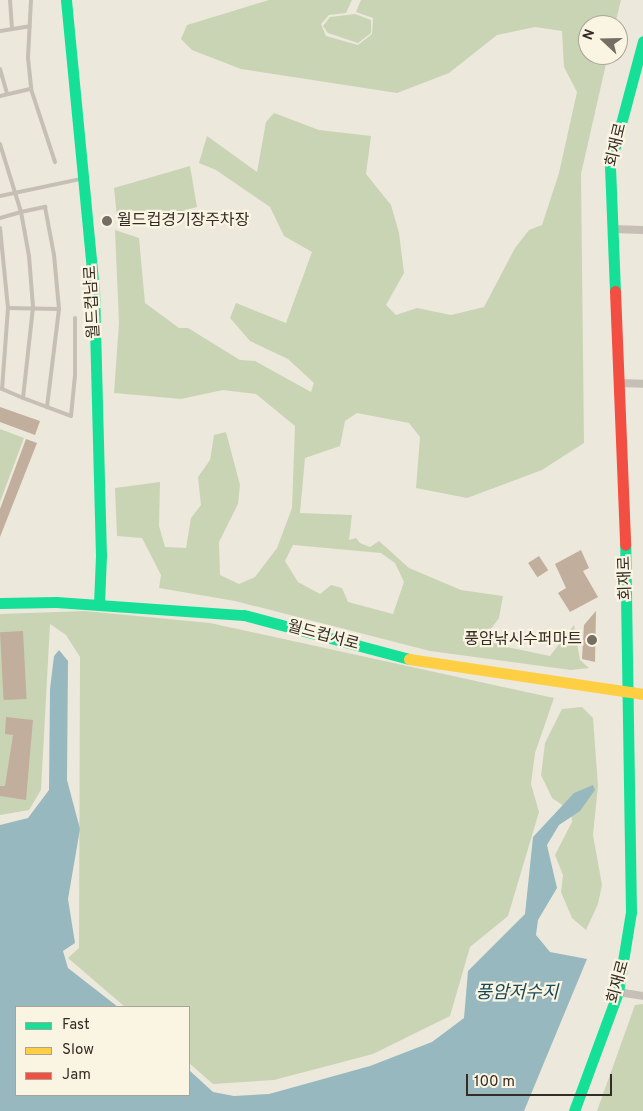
<!DOCTYPE html>
<meta charset="utf-8">
<style>
body{margin:0}
#map{position:relative;width:643px;height:1111px;overflow:hidden;background:#ede8dc;font-family:Overpass,"Noto Sans KR",sans-serif}
div>[style]{position:absolute}
.green>*{inset:0;background:#c9d4b5}
.water>*{inset:0;background:#98b8bf}
.building>*{inset:0;background:#c2ae9c;transform-origin:0 0}
.lane>*{height:4px;margin:-2px;padding:0 2px;transform-origin:2px;border-radius:2px;background:#c5bfb6}
.street>*{height:8px;margin:-4px;padding:0 4px;transform-origin:4px;border-radius:4px;background:#c5bfb6}
.fast>*{height:11px;margin:-5.5px;padding:0 5.5px;transform-origin:5.5px;border-radius:5.5px;background:#16e098}
.slow>*{height:11px;margin:-5.5px;padding:0 5.5px;transform-origin:5.5px;border-radius:5.5px;background:#ffcf43}
.jam>*{height:11px;margin:-5.5px;padding:0 5.5px;transform-origin:5.5px;border-radius:5.5px;background:#f24e42}
.dots>*{width:14px;height:14px;translate:-50% -50%;box-sizing:border-box;border:2px solid #faf4e2;border-radius:50%}
span{translate:-50% -50%;white-space:nowrap;text-align:center;line-height:1.15;-webkit-text-stroke:4.5px #faf4e2;paint-order:stroke}
.street-label{font-size:16px;color:#352d25}
.poi-label{font-size:16px;color:#352d25}
.left{translate:0 -50%;text-align:left}
.right{translate:-100% -50%;text-align:right}
.water-label{font-size:18px;color:#17495a;font-style:italic}
.legend{position:absolute;left:15px;top:1006px;width:175px;height:90px;box-sizing:border-box;background:#faf4e2;border:1px solid #aba496;margin:0;padding:6px 9px;list-style:none;font-size:15px;color:#352d25}
.legend li{display:flex;align-items:center;gap:10px;height:25px}
.legend b{width:25px;border:1px solid #aba496}
.north{position:absolute;left:578px;top:15px;width:50px;height:50px;box-sizing:border-box;background:#faf4e2;border:1px solid #aba496;border-radius:50%;rotate:291deg;font-size:14px;font-weight:700;line-height:20px;text-align:center;color:#352d25}
.north::after{content:'';display:block;margin:auto;width:18px;height:22px;background:#756e65;clip-path:polygon(50% 0,100% 100%,50% 72%,0 100%)}
.scale{position:absolute;left:466px;top:1074px;width:146px;height:22px;box-sizing:border-box;border:2px solid #352d25;border-top:0;padding-left:6px;font-size:15px;line-height:18px;white-space:nowrap;color:#352d25;-webkit-text-stroke:4px #faf4e2;paint-order:stroke}
</style>
<div id="map">
<div class="green">
<div style="clip-path:polygon(evenodd,269px 0,352px 0,346px 13px,329px 15px,321px 24px,326px 36px,358px 45px,372px 34px,373px 18px,356px 12px,361px 0,621px 0,615px 25px,588px 25px,588px 55px,608px 55px,581px 174px,584px 443px,542px 470px,467px 498px,416px 488px,420px 437px,409px 423px,357px 413px,345px 421px,340px 446px,305px 458px,300px 513px,352px 515px,349px 540px,356px 538px,360px 543px,370px 547px,379px 541px,409px 568px,461px 590px,503px 596px,499px 618px,485px 637px,502px 646px,550px 656px,574px 625px,580px 660px,589px 668px,571px 670px,430px 651px,235px 601px,159px 588px,161px 575px,142px 538px,117px 536px,115px 488px,160px 482px,159px 526px,165px 547px,186px 548px,191px 518px,201px 505px,198px 477px,210px 460px,214px 435px,226px 432px,240px 485px,238px 504px,219px 542px,220px 575px,239px 584px,255px 577px,277px 548px,292px 508px,295px 426px,256px 394px,223px 390px,181px 399px,114px 393px,119px 323px,115px 230px,139px 238px,145px 303px,179px 328px,188px 328px,240px 360px,255px 361px,311px 392px,314px 383px,288px 359px,250px 341px,230px 318px,236px 303px,286px 323px,312px 252px,284px 236px,270px 207px,216px 170px,199px 163px,207px 136px,257px 172px,266px 122px,274px 113px,319px 130px,371px 136px,366px 174px,391px 205px,399px 233px,404px 273px,386px 305px,396px 315px,417px 308px,451px 315px,484px 307px,515px 248px,529px 230px,542px 225px,559px 173px,577px 92px,564px 67px,562px 31px,535px 27px,497px 35px,449px 73px,397px 93px,241px 69px,192px 50px,181px 39px,187px 25px,269px 0,293px 545px,381px 553px,395px 563px,404px 582px,393px 614px,348px 602px,342px 588px,331px 585px,320px 594px,298px 582px,285px 561px,293px 545px)"></div>
<div style="clip-path:polygon(355px 14px,371px 20px,371px 33px,358px 43px,328px 33px,323px 26px,330px 17px)"></div>
<div style="clip-path:polygon(190px 166px,197px 207px,149px 220px,117px 217px,114px 188px)"></div>
<div style="clip-path:polygon(0 429px,24px 438px,0 502px)"></div>
<div style="clip-path:polygon(85px 611px,210px 623px,554px 698px,535px 753px,531px 784px,539px 812px,508px 916px,470px 947px,450px 1016px,373px 1054px,274px 1080px,213px 1084px,189px 1063px,189px 1007px,125px 1007px,68px 958px,79px 948px,80px 657px,66px 635px,50px 624px,41px 790px,29px 810px,0 815px,0 614px)"></div>
<div style="clip-path:polygon(582px 707px,593px 718px,598px 786px,593px 835px,602px 885px,598px 904px,586px 930px,572px 918px,561px 892px,563px 875px,555px 855px,572px 822px,571px 811px,552px 798px,541px 775px,545px 743px,562px 709px)"></div>
<div style="clip-path:polygon(643px 1004px,643px 1111px,597px 1111px,635px 1005px)"></div>
</div>
<div class="water">
<div style="clip-path:polygon(59px 650px,68px 661px,67px 780px,80px 829px,68px 899px,75px 943px,63px 951px,68px 968px,118px 1007px,16px 1007px,16px 1095px,189px 1095px,189px 1070px,213px 1092px,234px 1096px,269px 1094px,370px 1066px,432px 1042px,464px 1018px,468px 971px,525px 914px,533px 837px,574px 793px,593px 785px,595px 790px,580px 811px,559px 825px,547px 845px,557px 888px,538px 920px,536px 935px,550px 952px,587px 959px,524px 1111px,0 1111px,0 825px,28px 818px,49px 790px,50px 689px,54px 656px)"></div>
</div>
<div class="building">
<div style="clip-path:polygon(0 407px,40px 421px,35px 435px,0 422px)"></div>
<div style="clip-path:polygon(26px 439px,37px 443px,0 537px,0 509px)"></div>
<div style="clip-path:polygon(581px 550px,589px 568px,583px 571px,598px 597px,570px 612px,558px 593px,566px 588px,555px 564px)"></div>
<div style="left:539px;top:556px;width:17px;height:13px;rotate:57deg"></div>
<div style="clip-path:polygon(596px 611px,595px 662px,582px 659px,584px 625px)"></div>
<div style="left:23px;top:631px;width:68px;height:23px;rotate:87deg"></div>
<div style="clip-path:polygon(6px 717px,33px 720px,26px 800px,0 796px,0 786px,5px 786px,13px 735px,5px 734px)"></div>
</div>
<div class="lane">
<div style="left:10px;top:0;width:29px;rotate:86deg"></div>
<div style="left:31px;top:0;width:58px;rotate:93deg"></div>
<div style="left:28px;top:58px;width:31px;rotate:84deg"></div>
<div style="left:31px;top:89px;width:77px;rotate:71.8deg"></div>
<div style="left:0;top:31px;width:30px;rotate:-9deg"></div>
<div style="left:0;top:69px;width:26px;rotate:74deg"></div>
<div style="left:0;top:96px;width:32px;rotate:-13deg"></div>
<div style="left:0;top:144px;width:71px;rotate:72.8deg"></div>
<div style="left:21px;top:212px;width:22px;rotate:164deg"></div>
<div style="left:0;top:196px;width:83px;rotate:-11.9deg"></div>
<div style="left:0;top:228px;width:80px;rotate:84.3deg"></div>
<div style="left:8px;top:308px;width:81px;rotate:94.2deg"></div>
<div style="left:2px;top:389px;width:23px;rotate:23deg"></div>
<div style="left:23px;top:398px;width:92px;rotate:-83.7deg"></div>
<div style="left:33px;top:307px;width:51px;rotate:-94.5deg"></div>
<div style="left:29px;top:256px;width:45px;rotate:-100.3deg"></div>
<div style="left:21px;top:212px;width:25px;rotate:-12deg"></div>
<div style="left:45px;top:207px;width:49px;rotate:79.4deg"></div>
<div style="left:54px;top:255px;width:54px;rotate:84.7deg"></div>
<div style="left:59px;top:309px;width:99px;rotate:97deg"></div>
<div style="left:8px;top:308px;width:51px;rotate:1.1deg"></div>
<div style="left:23px;top:398px;width:51px;rotate:20.6deg"></div>
<div style="left:71px;top:416px;width:41px;rotate:-84.4deg"></div>
<div style="left:75px;top:375px;width:57px;rotate:-90deg"></div>
</div>
<div class="street">
<div style="left:612px;top:229px;width:31px;rotate:2deg"></div>
<div style="left:619px;top:383px;width:24px;rotate:2deg"></div>
<div style="left:618px;top:992px;width:25px;rotate:9deg"></div>
</div>
<div class="fast">
<div style="left:66px;top:0;width:290px;rotate:84.5deg"></div>
<div style="left:94px;top:289px;width:266px;rotate:88.5deg"></div>
<div style="left:101px;top:555px;width:50px;rotate:92.3deg"></div>
<div style="left:615px;top:291px;width:126px;rotate:-92.3deg"></div>
<div style="left:610px;top:165px;width:128px;rotate:-75.1deg"></div>
<div style="left:0;top:603px;width:56px;rotate:-1deg"></div>
<div style="left:56px;top:602px;width:188px;rotate:4deg"></div>
<div style="left:244px;top:615px;width:171px;rotate:14.9deg"></div>
<div style="left:574px;top:1111px;width:127px;rotate:-69.7deg"></div>
<div style="left:618px;top:992px;width:81px;rotate:-80.8deg"></div>
<div style="left:631px;top:912px;width:367px;rotate:-90.9deg"></div>
</div>
<div class="slow">
<div style="left:409px;top:659px;width:237px;rotate:8.5deg"></div>
</div>
<div class="jam">
<div style="left:615px;top:291px;width:254px;rotate:87.7deg"></div>
</div>
<div class="dots">
<div style="left:107px;top:221px;background:#756e65"></div>
<div style="left:592px;top:640px;background:#756e65"></div>
</div>
<div class="street-label">
<span style="left:617px;top:145px;rotate:-77deg">회재로</span>
<span style="left:93px;top:302px;rotate:-93deg">월드컵남로</span>
<span style="left:626px;top:578px;rotate:-92deg">회재로</span>
<span style="left:323px;top:636px;rotate:15deg">월드컵서로</span>
<span style="left:619px;top:982px;rotate:-75deg">회재로</span>
</div>
<div class="poi-label">
<span class="left" style="left:117px;top:221px">월드컵경기장주차장</span>
<span class="right" style="left:582px;top:640px">풍암낚시수퍼마트</span>
</div>
<div class="water-label">
<span style="left:517px;top:994px">풍암저수지</span>
</div>
<ul class="legend">
<li><b style="height:6px;background:#16e098"></b>Fast</li>
<li><b style="height:6px;background:#ffcf43"></b>Slow</li>
<li><b style="height:6px;background:#f24e42"></b>Jam</li>
</ul>
<div class="north">N</div>
<div class="scale">100 m</div>
</div>
